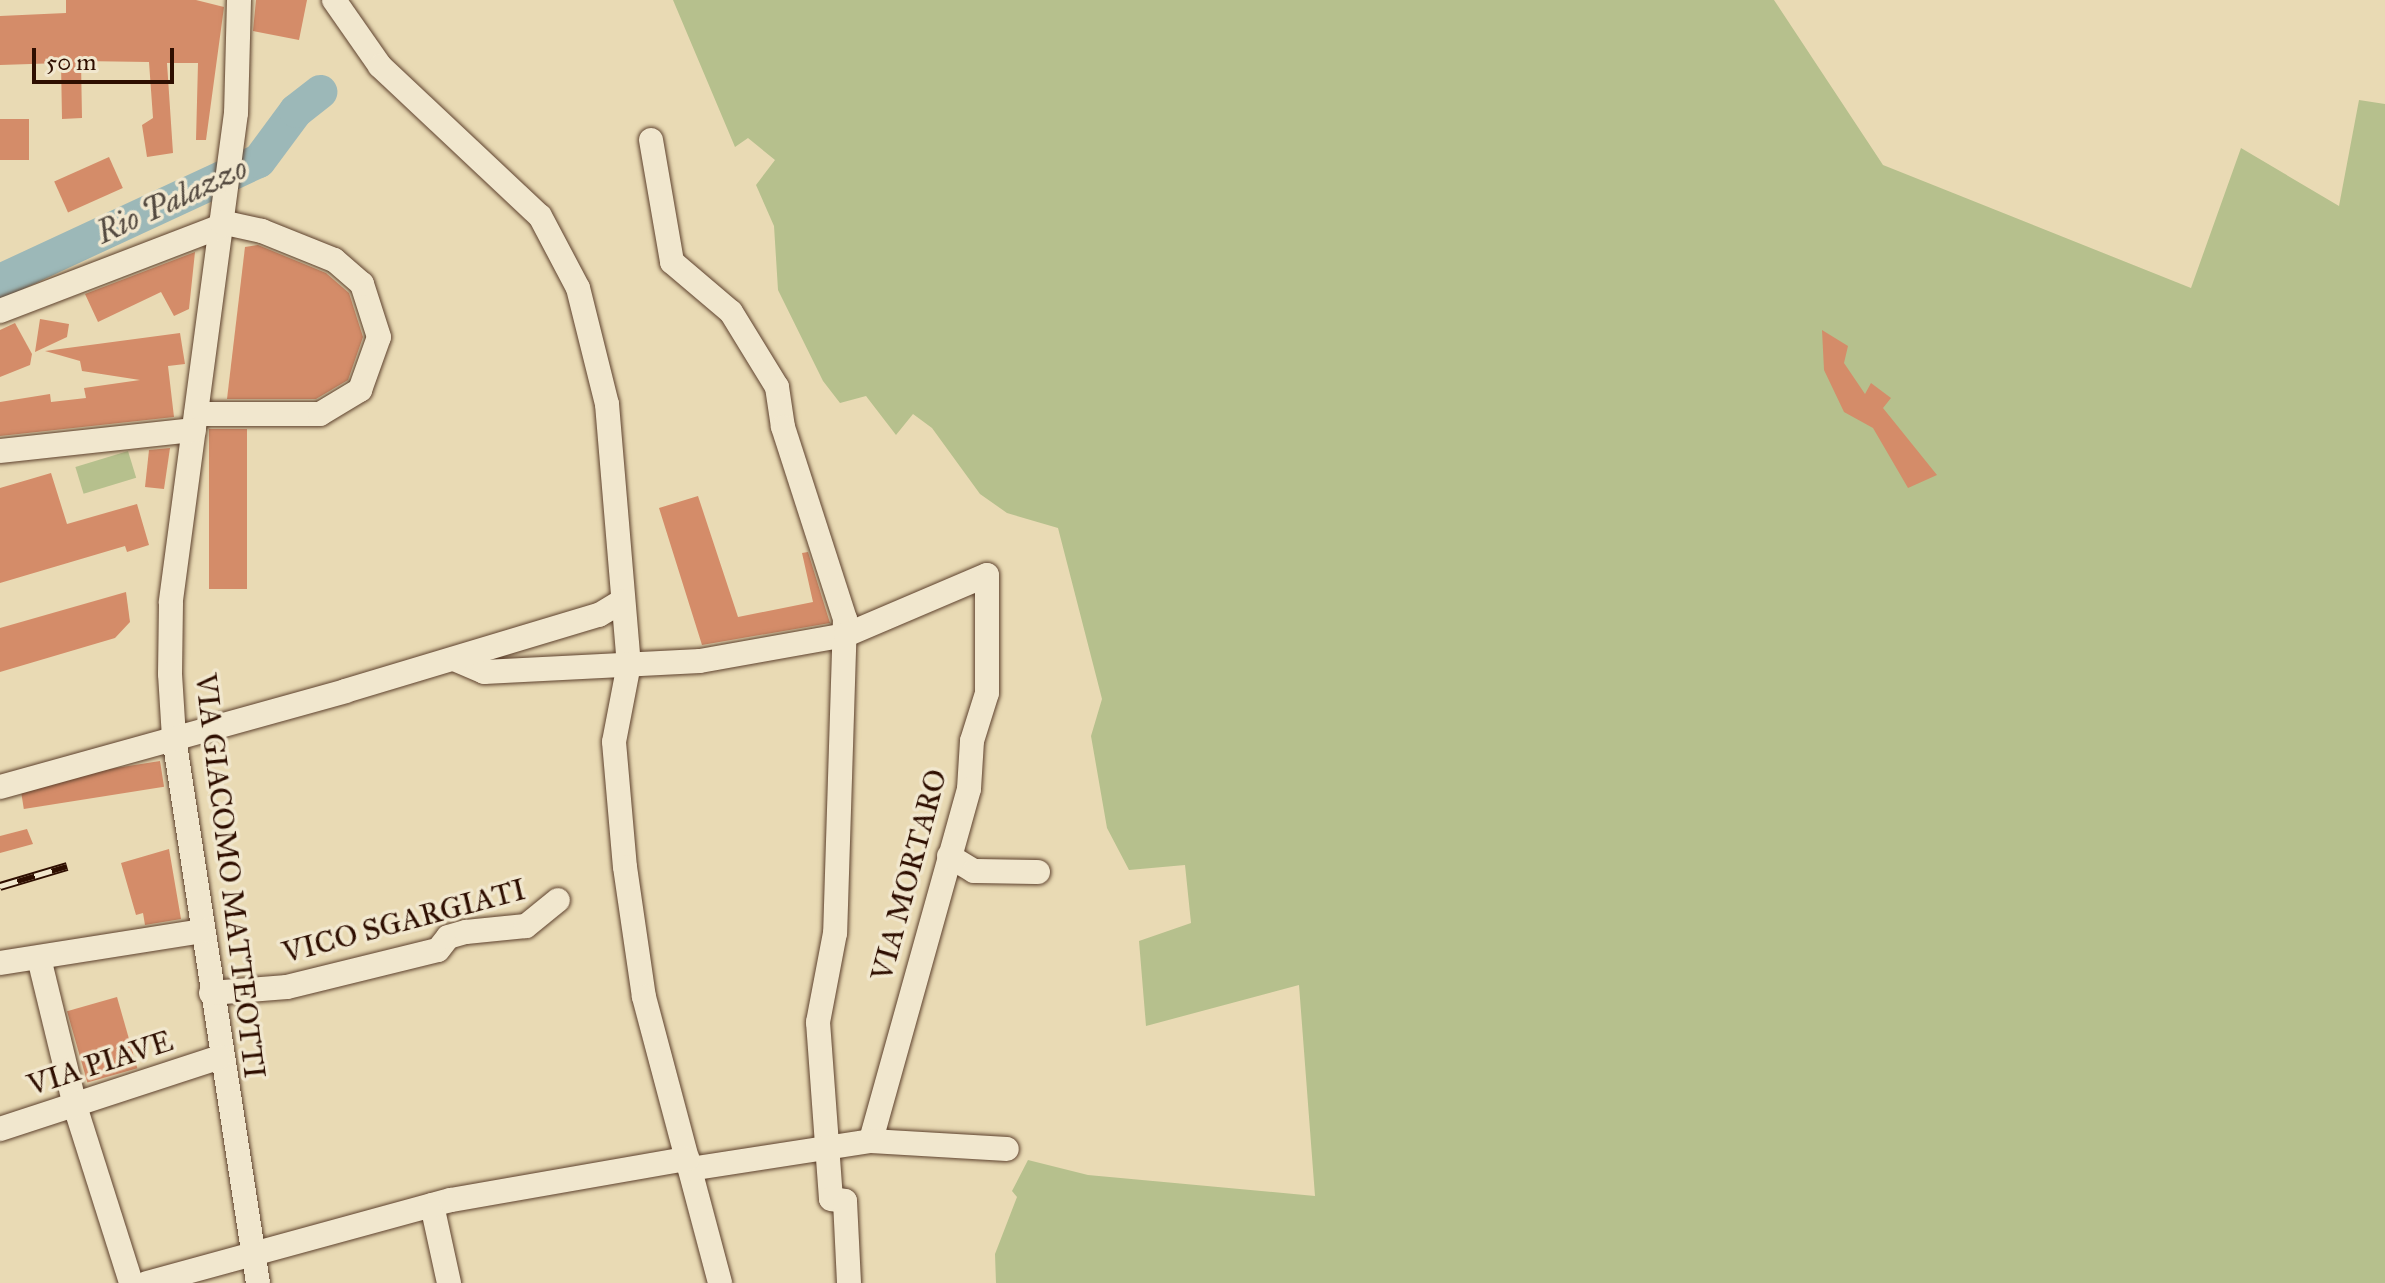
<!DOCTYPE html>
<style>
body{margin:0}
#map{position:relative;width:2385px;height:1283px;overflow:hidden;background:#e9dab4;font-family:"IM FELL Great Primer",serif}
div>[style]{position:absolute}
.green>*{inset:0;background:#b6c08d;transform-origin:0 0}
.river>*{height:34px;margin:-17px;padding:0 17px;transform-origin:17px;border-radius:17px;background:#9cb8b8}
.building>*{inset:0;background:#d48c69;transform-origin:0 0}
.roads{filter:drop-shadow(0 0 2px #5d412d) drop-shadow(0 0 2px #5d412d)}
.minor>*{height:24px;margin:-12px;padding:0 12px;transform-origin:12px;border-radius:12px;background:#f1e7ce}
.rail>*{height:9px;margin-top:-4.5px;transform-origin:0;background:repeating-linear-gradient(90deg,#f1e7ce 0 18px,#2e0e00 0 36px);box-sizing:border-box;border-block:2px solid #2e0e00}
span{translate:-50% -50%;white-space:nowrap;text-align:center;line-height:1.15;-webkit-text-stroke:7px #f1e7ce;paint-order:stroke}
.street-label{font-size:30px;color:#2e0e00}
.water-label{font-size:32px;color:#544a40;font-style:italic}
.scale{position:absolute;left:32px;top:48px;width:142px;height:36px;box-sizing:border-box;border:4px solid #2e0e00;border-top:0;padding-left:10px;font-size:24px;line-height:28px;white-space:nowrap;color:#2e0e00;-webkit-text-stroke:6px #f1e7ce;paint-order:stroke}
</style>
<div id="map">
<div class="green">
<div style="clip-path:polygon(673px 0,1774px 0,1883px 165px,2191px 288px,2241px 148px,2339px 206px,2359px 100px,2385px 104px,2385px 1283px,996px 1283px,995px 1254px,1017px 1197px,1012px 1191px,1028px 1160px,1088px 1175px,1315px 1196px,1299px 985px,1146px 1026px,1139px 941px,1191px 923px,1185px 865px,1129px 870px,1107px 828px,1091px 736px,1102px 699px,1058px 528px,1007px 513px,980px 494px,932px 428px,913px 414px,896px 435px,866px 396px,840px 403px,823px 381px,778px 290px,774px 226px,756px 185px,775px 160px,748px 138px,735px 147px)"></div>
<div style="left:128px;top:451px;width:28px;height:55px;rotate:73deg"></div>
</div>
<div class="river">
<div style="left:0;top:281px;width:285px;rotate:-24.9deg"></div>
<div style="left:259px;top:161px;width:62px;rotate:-53.5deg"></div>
<div style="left:296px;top:111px;width:31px;rotate:-38deg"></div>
</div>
<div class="building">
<div style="clip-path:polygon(66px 0,196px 0,224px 7px,206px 140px,196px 140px,198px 63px,167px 63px,173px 153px,147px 157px,142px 125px,153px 118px,149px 62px,81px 61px,82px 118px,62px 119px,61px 63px,0 65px,0 16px,66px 13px)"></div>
<div style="clip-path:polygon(256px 0,307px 0,299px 40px,253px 31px)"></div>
<div style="left:0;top:119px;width:29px;height:41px"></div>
<div style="left:109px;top:157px;width:34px;height:60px;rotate:66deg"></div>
<div style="clip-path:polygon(258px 245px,326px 273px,349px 293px,363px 337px,348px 380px,316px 399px,227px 399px,245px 247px)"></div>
<div style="clip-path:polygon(195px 252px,189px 309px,174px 316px,161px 292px,98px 322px,85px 294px)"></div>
<div style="clip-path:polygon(40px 319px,69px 324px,67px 337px,35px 352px)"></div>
<div style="clip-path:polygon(15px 323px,32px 354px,30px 365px,0 377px,0 330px)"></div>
<div style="clip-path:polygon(1822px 330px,1848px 346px,1844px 363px,1865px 394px,1871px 383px,1891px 398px,1883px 408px,1937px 475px,1908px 488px,1873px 428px,1844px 412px,1824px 370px)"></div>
<div style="clip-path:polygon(180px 333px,185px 364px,168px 366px,174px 417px,0 436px,0 402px,50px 394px,51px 402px,86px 398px,84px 388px,140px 380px,82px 371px,80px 361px,45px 351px)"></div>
<div style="left:209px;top:429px;width:38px;height:160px"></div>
<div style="clip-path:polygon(170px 448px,164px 489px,145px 487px,149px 450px)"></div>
<div style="clip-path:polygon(51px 473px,67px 524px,137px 504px,149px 545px,127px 552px,125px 546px,0 583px,0 488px)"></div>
<div style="clip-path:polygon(698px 496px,738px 617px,813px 602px,802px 553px,808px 552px,830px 623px,702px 645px,659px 508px)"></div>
<div style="clip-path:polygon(126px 592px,130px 622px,115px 638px,0 672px,0 628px)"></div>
<div style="left:160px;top:761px;width:26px;height:142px;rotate:81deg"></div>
<div style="clip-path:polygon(27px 829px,33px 844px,0 853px,0 836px)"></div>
<div style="clip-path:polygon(169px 849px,181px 919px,145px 925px,143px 913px,136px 915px,121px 863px)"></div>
<div style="left:117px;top:997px;width:74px;height:52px;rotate:74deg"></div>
</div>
<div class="roads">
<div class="minor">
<div style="left:239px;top:0;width:113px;rotate:91.5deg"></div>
<div style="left:236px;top:113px;width:494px;rotate:97.6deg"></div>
<div style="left:171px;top:603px;width:71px;rotate:90.8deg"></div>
<div style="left:170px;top:674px;width:64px;rotate:86.4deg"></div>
<div style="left:174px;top:738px;width:551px;rotate:81.24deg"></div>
<div style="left:334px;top:0;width:80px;rotate:55.1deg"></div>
<div style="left:380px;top:66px;width:219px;rotate:43.2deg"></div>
<div style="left:540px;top:216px;width:81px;rotate:62.2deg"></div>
<div style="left:578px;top:288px;width:120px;rotate:76deg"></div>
<div style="left:607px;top:404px;width:261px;rotate:85.2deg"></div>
<div style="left:629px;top:664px;width:79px;rotate:100.9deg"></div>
<div style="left:614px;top:742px;width:125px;rotate:85deg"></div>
<div style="left:625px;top:867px;width:131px;rotate:81.7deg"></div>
<div style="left:644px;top:997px;width:296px;rotate:75.1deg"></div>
<div style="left:651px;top:140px;width:124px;rotate:80.2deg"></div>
<div style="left:672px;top:262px;width:77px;rotate:40.3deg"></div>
<div style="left:731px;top:312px;width:88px;rotate:58.5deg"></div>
<div style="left:777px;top:387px;width:40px;rotate:81.5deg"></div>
<div style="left:783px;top:427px;width:202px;rotate:72.1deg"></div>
<div style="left:845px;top:619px;width:314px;rotate:91.8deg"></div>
<div style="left:835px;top:933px;width:91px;rotate:100.8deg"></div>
<div style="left:818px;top:1022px;width:177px;rotate:85.8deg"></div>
<div style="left:831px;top:1199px;width:14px;rotate:8deg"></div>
<div style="left:845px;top:1201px;width:82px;rotate:87.2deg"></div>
<div style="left:0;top:311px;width:237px;rotate:-21deg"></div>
<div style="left:196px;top:414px;width:124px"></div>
<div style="left:320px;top:414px;width:47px;rotate:-31deg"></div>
<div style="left:360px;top:390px;width:56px;rotate:-70.3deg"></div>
<div style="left:379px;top:337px;width:56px;rotate:-107.8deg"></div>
<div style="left:362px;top:284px;width:37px;rotate:-139deg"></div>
<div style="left:334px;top:260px;width:78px;rotate:-158.1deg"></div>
<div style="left:262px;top:231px;width:42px;rotate:-167.6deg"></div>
<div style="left:0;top:451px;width:195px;rotate:-6.2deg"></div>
<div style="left:454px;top:659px;width:33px;rotate:23deg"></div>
<div style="left:484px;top:672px;width:216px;rotate:-2.9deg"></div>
<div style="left:700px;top:661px;width:148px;rotate:-10.1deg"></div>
<div style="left:846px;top:635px;width:153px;rotate:-23.1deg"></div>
<div style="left:987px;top:575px;width:118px;rotate:90deg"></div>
<div style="left:987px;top:693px;width:50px;rotate:107.4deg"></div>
<div style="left:972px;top:741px;width:48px;rotate:93.6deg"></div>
<div style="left:969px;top:789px;width:365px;rotate:105.6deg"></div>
<div style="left:0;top:787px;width:358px;rotate:-15.5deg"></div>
<div style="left:345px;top:691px;width:265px;rotate:-16.7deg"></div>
<div style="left:599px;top:615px;width:27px;rotate:-31deg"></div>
<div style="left:949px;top:856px;width:29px;rotate:31deg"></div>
<div style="left:974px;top:871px;width:64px;rotate:0.9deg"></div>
<div style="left:39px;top:958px;width:152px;rotate:76.3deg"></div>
<div style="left:75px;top:1106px;width:186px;rotate:72.4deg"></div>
<div style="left:0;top:963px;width:205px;rotate:-9deg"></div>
<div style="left:211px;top:993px;width:76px;rotate:-4.5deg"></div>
<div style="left:287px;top:987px;width:155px;rotate:-13.8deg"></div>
<div style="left:438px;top:950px;width:16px;rotate:-52deg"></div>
<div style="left:448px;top:937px;width:19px;rotate:-16deg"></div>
<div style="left:466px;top:932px;width:60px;rotate:-5.7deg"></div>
<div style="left:526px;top:926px;width:41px;rotate:-39.1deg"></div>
<div style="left:0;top:1129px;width:231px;rotate:-18.1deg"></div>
<div style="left:690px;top:1169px;width:183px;rotate:-8.8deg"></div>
<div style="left:871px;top:1141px;width:136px;rotate:3.4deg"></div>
<div style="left:432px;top:1205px;width:80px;rotate:77.7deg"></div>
<div style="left:147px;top:1283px;width:315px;rotate:-15.3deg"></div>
<div style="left:451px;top:1200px;width:240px;rotate:-9.9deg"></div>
</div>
</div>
<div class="rail">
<div style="left:0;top:886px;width:70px;rotate:-16.6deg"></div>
</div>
<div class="street-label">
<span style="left:909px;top:875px;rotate:-75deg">VIA MORTARO</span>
<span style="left:230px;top:876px;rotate:83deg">VIA GIACOMO MATTEOTTI</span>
<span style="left:404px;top:921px;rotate:-15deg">VICO SGARGIATI</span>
<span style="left:100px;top:1063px;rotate:-18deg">VIA PIAVE</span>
</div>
<div class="water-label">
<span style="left:172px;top:201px;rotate:-25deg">Rio Palazzo</span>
</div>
<div class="scale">50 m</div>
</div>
